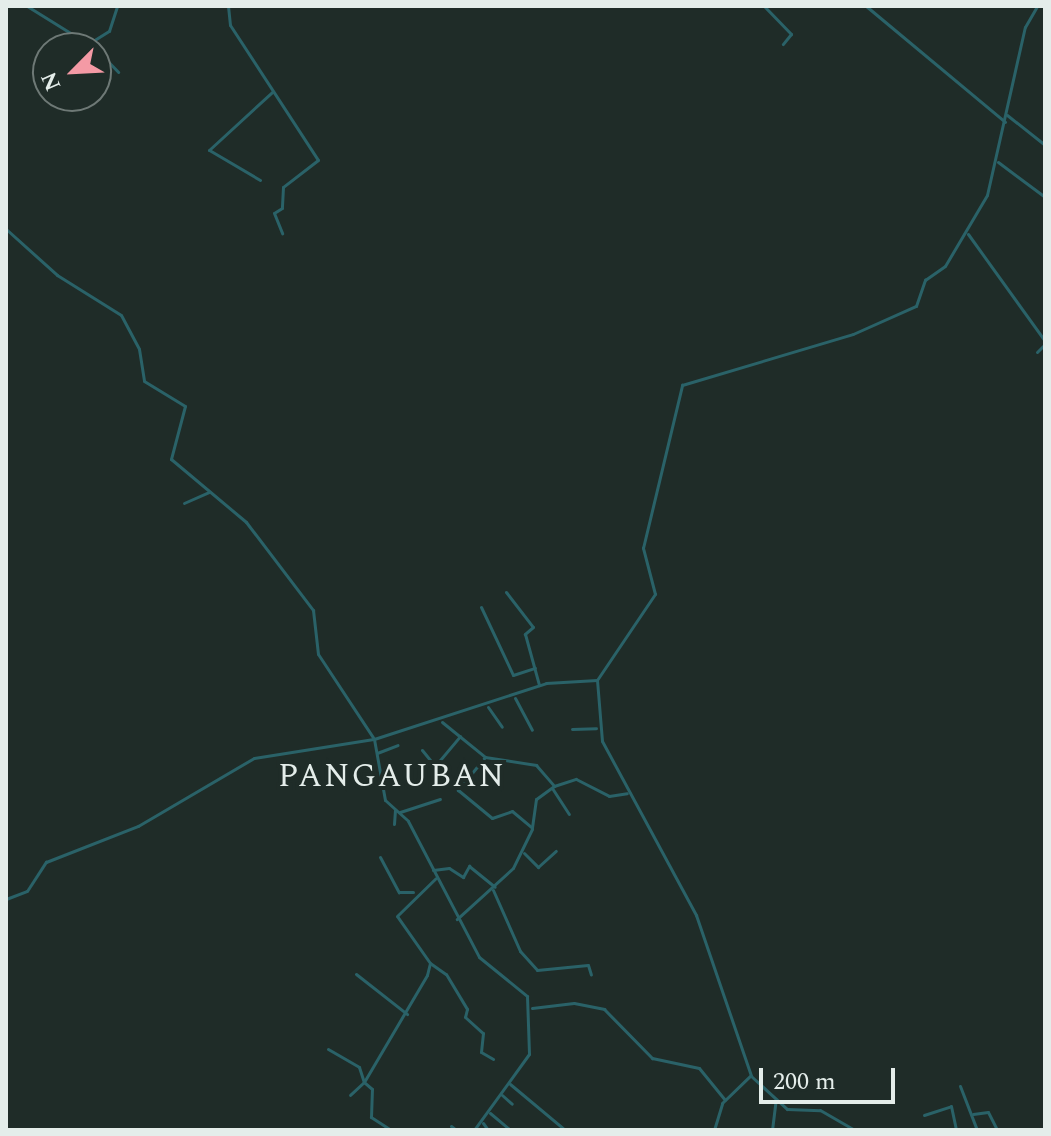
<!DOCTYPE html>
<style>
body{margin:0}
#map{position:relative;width:1051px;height:1136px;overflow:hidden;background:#1f2c28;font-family:Spectral,serif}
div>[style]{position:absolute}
.street>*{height:3px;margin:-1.5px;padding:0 1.5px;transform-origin:1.5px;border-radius:1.5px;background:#2a6268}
span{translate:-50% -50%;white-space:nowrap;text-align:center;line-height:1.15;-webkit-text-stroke:8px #1f2c28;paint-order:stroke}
.quarter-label{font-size:32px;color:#e4edea;letter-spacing:2px}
.frame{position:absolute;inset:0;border:8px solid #e4edea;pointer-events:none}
.north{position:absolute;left:32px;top:32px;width:80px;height:80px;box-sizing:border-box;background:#1f2c28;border:2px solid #6e7976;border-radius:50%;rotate:246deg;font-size:22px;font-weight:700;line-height:32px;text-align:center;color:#e4edea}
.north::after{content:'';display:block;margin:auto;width:28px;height:36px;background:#f49aa5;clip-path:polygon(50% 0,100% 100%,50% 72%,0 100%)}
.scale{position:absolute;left:759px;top:1068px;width:136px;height:36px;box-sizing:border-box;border:4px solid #e4edea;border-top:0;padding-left:10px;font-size:24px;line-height:28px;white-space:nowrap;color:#e4edea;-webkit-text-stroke:6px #1f2c28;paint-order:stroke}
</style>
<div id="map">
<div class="street">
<div style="left:27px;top:6px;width:72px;rotate:31.9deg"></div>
<div style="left:88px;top:44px;width:25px;rotate:-32deg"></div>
<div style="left:109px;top:31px;width:26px;rotate:-72deg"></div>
<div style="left:228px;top:6px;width:19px;rotate:84deg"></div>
<div style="left:230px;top:25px;width:161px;rotate:56.9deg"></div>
<div style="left:318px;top:160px;width:44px;rotate:142.4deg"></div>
<div style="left:283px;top:187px;width:21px;rotate:93deg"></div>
<div style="left:282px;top:208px;width:9px;rotate:148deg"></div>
<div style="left:274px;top:213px;width:22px;rotate:68deg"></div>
<div style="left:764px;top:6px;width:39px;rotate:46deg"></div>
<div style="left:791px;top:34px;width:13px;rotate:129deg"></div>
<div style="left:866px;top:6px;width:181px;rotate:39.8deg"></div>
<div style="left:96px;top:49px;width:32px;rotate:46deg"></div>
<div style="left:1007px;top:115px;width:48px;rotate:38.3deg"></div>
<div style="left:998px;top:162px;width:59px;rotate:36.7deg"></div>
<div style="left:260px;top:180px;width:59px;rotate:-149.5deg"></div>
<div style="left:209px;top:150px;width:86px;rotate:-42.6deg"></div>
<div style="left:6px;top:229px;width:69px;rotate:42deg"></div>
<div style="left:57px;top:275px;width:75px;rotate:32deg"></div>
<div style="left:121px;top:315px;width:38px;rotate:62deg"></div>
<div style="left:139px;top:349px;width:32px;rotate:81deg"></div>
<div style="left:144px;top:381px;width:48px;rotate:31.4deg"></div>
<div style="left:185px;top:406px;width:55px;rotate:104.8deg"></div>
<div style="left:171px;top:459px;width:98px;rotate:40deg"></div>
<div style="left:246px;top:522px;width:111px;rotate:52.7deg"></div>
<div style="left:313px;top:610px;width:44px;rotate:83.5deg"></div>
<div style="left:318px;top:654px;width:102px;rotate:56.6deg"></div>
<div style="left:374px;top:739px;width:62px;rotate:79.8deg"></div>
<div style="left:385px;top:800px;width:31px;rotate:42deg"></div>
<div style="left:408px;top:821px;width:153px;rotate:62.4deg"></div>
<div style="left:479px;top:957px;width:62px;rotate:39.1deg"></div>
<div style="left:527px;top:996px;width:58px;rotate:88deg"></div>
<div style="left:529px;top:1054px;width:94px;rotate:125.9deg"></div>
<div style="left:968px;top:234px;width:132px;rotate:54.3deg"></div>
<div style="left:1037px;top:352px;width:11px;rotate:-45deg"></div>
<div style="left:184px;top:503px;width:27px;rotate:-24deg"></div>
<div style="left:506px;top:592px;width:44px;rotate:52.4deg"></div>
<div style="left:533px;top:627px;width:11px;rotate:139deg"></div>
<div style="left:525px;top:634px;width:53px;rotate:74.6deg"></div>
<div style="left:481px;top:607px;width:75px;rotate:64.8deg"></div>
<div style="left:513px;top:675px;width:23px;rotate:-18deg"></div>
<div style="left:597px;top:680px;width:61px;rotate:85.3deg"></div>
<div style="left:602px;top:741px;width:198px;rotate:61.6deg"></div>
<div style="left:696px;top:915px;width:170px;rotate:71.1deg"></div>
<div style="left:751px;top:1076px;width:49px;rotate:42.5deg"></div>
<div style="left:787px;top:1109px;width:33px;rotate:2deg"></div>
<div style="left:820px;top:1110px;width:39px;rotate:30deg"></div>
<div style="left:515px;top:698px;width:36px;rotate:62deg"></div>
<div style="left:488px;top:707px;width:24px;rotate:55deg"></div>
<div style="left:442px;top:722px;width:55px;rotate:39.1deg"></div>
<div style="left:485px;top:757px;width:52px;rotate:8.9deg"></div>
<div style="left:536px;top:765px;width:28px;rotate:49deg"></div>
<div style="left:554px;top:786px;width:22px;rotate:144deg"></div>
<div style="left:536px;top:799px;width:30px;rotate:98deg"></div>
<div style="left:532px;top:829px;width:43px;rotate:116deg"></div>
<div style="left:513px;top:868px;width:76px;rotate:137.7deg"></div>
<div style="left:572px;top:729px;width:24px;rotate:-2deg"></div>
<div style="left:422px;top:750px;width:32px;rotate:51deg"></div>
<div style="left:377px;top:753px;width:22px;rotate:-21deg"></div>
<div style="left:485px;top:757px;width:43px;rotate:129.3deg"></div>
<div style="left:458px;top:790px;width:44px;rotate:39.5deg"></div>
<div style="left:492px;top:818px;width:21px;rotate:-19deg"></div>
<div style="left:512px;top:811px;width:26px;rotate:40deg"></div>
<div style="left:435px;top:766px;width:39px;rotate:-50deg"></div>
<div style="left:554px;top:786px;width:23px;rotate:-18deg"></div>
<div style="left:576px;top:779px;width:37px;rotate:27deg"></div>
<div style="left:609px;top:796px;width:18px;rotate:-9deg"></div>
<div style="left:552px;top:788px;width:31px;rotate:57deg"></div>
<div style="left:400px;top:812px;width:42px;rotate:-18deg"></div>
<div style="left:394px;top:824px;width:14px;rotate:-86deg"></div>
<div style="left:524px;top:853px;width:20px;rotate:45deg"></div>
<div style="left:538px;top:867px;width:24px;rotate:-42deg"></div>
<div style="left:380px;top:857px;width:40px;rotate:62deg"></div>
<div style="left:399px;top:892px;width:14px"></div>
<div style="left:433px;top:870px;width:16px;rotate:-7deg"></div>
<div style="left:449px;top:868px;width:17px;rotate:33deg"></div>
<div style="left:463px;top:877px;width:13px;rotate:-61deg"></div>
<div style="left:469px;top:866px;width:33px;rotate:39deg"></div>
<div style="left:493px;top:890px;width:67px;rotate:66.1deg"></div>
<div style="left:520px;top:951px;width:25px;rotate:48deg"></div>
<div style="left:537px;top:970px;width:51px;rotate:-5.6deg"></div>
<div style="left:588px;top:965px;width:10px;rotate:73deg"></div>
<div style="left:6px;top:899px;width:22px;rotate:-21deg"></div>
<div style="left:27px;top:891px;width:35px;rotate:-57deg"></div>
<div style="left:46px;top:862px;width:99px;rotate:-21.4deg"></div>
<div style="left:138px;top:826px;width:134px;rotate:-30.4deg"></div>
<div style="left:254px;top:758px;width:121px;rotate:-9deg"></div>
<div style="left:374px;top:739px;width:181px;rotate:-18deg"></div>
<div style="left:546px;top:683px;width:51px;rotate:-3.4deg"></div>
<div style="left:597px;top:680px;width:104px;rotate:-56deg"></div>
<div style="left:655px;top:594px;width:48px;rotate:-104.6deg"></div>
<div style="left:643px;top:548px;width:168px;rotate:-76.5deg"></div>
<div style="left:682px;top:385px;width:178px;rotate:-16.6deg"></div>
<div style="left:853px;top:334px;width:69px;rotate:-24deg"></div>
<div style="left:916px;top:306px;width:28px;rotate:-71deg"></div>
<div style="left:925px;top:280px;width:24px;rotate:-35deg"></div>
<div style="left:945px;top:266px;width:82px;rotate:-59.4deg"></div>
<div style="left:987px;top:195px;width:172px;rotate:-77.3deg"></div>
<div style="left:1025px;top:27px;width:24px;rotate:-60deg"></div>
<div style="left:430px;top:963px;width:19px;rotate:35deg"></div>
<div style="left:446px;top:974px;width:41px;rotate:59deg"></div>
<div style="left:467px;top:1009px;width:8px;rotate:104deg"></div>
<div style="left:465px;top:1017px;width:24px;rotate:42deg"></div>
<div style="left:483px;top:1033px;width:19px;rotate:96deg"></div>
<div style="left:481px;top:1052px;width:14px;rotate:30deg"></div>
<div style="left:356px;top:974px;width:65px;rotate:38.1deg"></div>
<div style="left:532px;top:1008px;width:42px;rotate:-6.8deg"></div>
<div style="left:574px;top:1003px;width:31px;rotate:11deg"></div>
<div style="left:604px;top:1009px;width:69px;rotate:45.6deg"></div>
<div style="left:652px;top:1058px;width:48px;rotate:12deg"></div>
<div style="left:699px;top:1068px;width:41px;rotate:50.9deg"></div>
<div style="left:328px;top:1049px;width:36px;rotate:30deg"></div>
<div style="left:359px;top:1067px;width:16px;rotate:72deg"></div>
<div style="left:364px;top:1082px;width:19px;rotate:137deg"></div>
<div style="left:510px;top:1084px;width:72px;rotate:39.9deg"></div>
<div style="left:960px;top:1086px;width:47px;rotate:68.9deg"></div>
<div style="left:502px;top:1095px;width:13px;rotate:42deg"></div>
<div style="left:490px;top:1113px;width:26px;rotate:40deg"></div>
<div style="left:973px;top:1114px;width:15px;rotate:-8deg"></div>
<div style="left:988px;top:1112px;width:20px;rotate:63deg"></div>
<div style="left:924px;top:1115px;width:28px;rotate:-18deg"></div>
<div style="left:951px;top:1106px;width:25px;rotate:78deg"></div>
<div style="left:483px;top:1123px;width:9px;rotate:54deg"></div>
<div style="left:451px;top:1126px;width:6px;rotate:39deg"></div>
<div style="left:391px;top:1130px;width:24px;rotate:-147deg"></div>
<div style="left:371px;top:1117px;width:28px;rotate:-88deg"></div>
<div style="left:372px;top:1089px;width:11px;rotate:-139deg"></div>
<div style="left:364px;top:1082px;width:124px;rotate:-59.5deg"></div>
<div style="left:427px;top:975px;width:12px;rotate:-76deg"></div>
<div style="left:430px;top:963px;width:57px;rotate:-125.1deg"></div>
<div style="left:397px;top:916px;width:54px;rotate:-44.3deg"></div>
<div style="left:714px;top:1130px;width:28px;rotate:-73deg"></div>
<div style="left:722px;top:1103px;width:39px;rotate:-44deg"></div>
<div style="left:772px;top:1130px;width:31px;rotate:-83deg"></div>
</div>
<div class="quarter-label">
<span style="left:392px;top:777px">PANGAUBAN</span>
</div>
<div class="frame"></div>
<div class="north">N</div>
<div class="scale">200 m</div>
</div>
